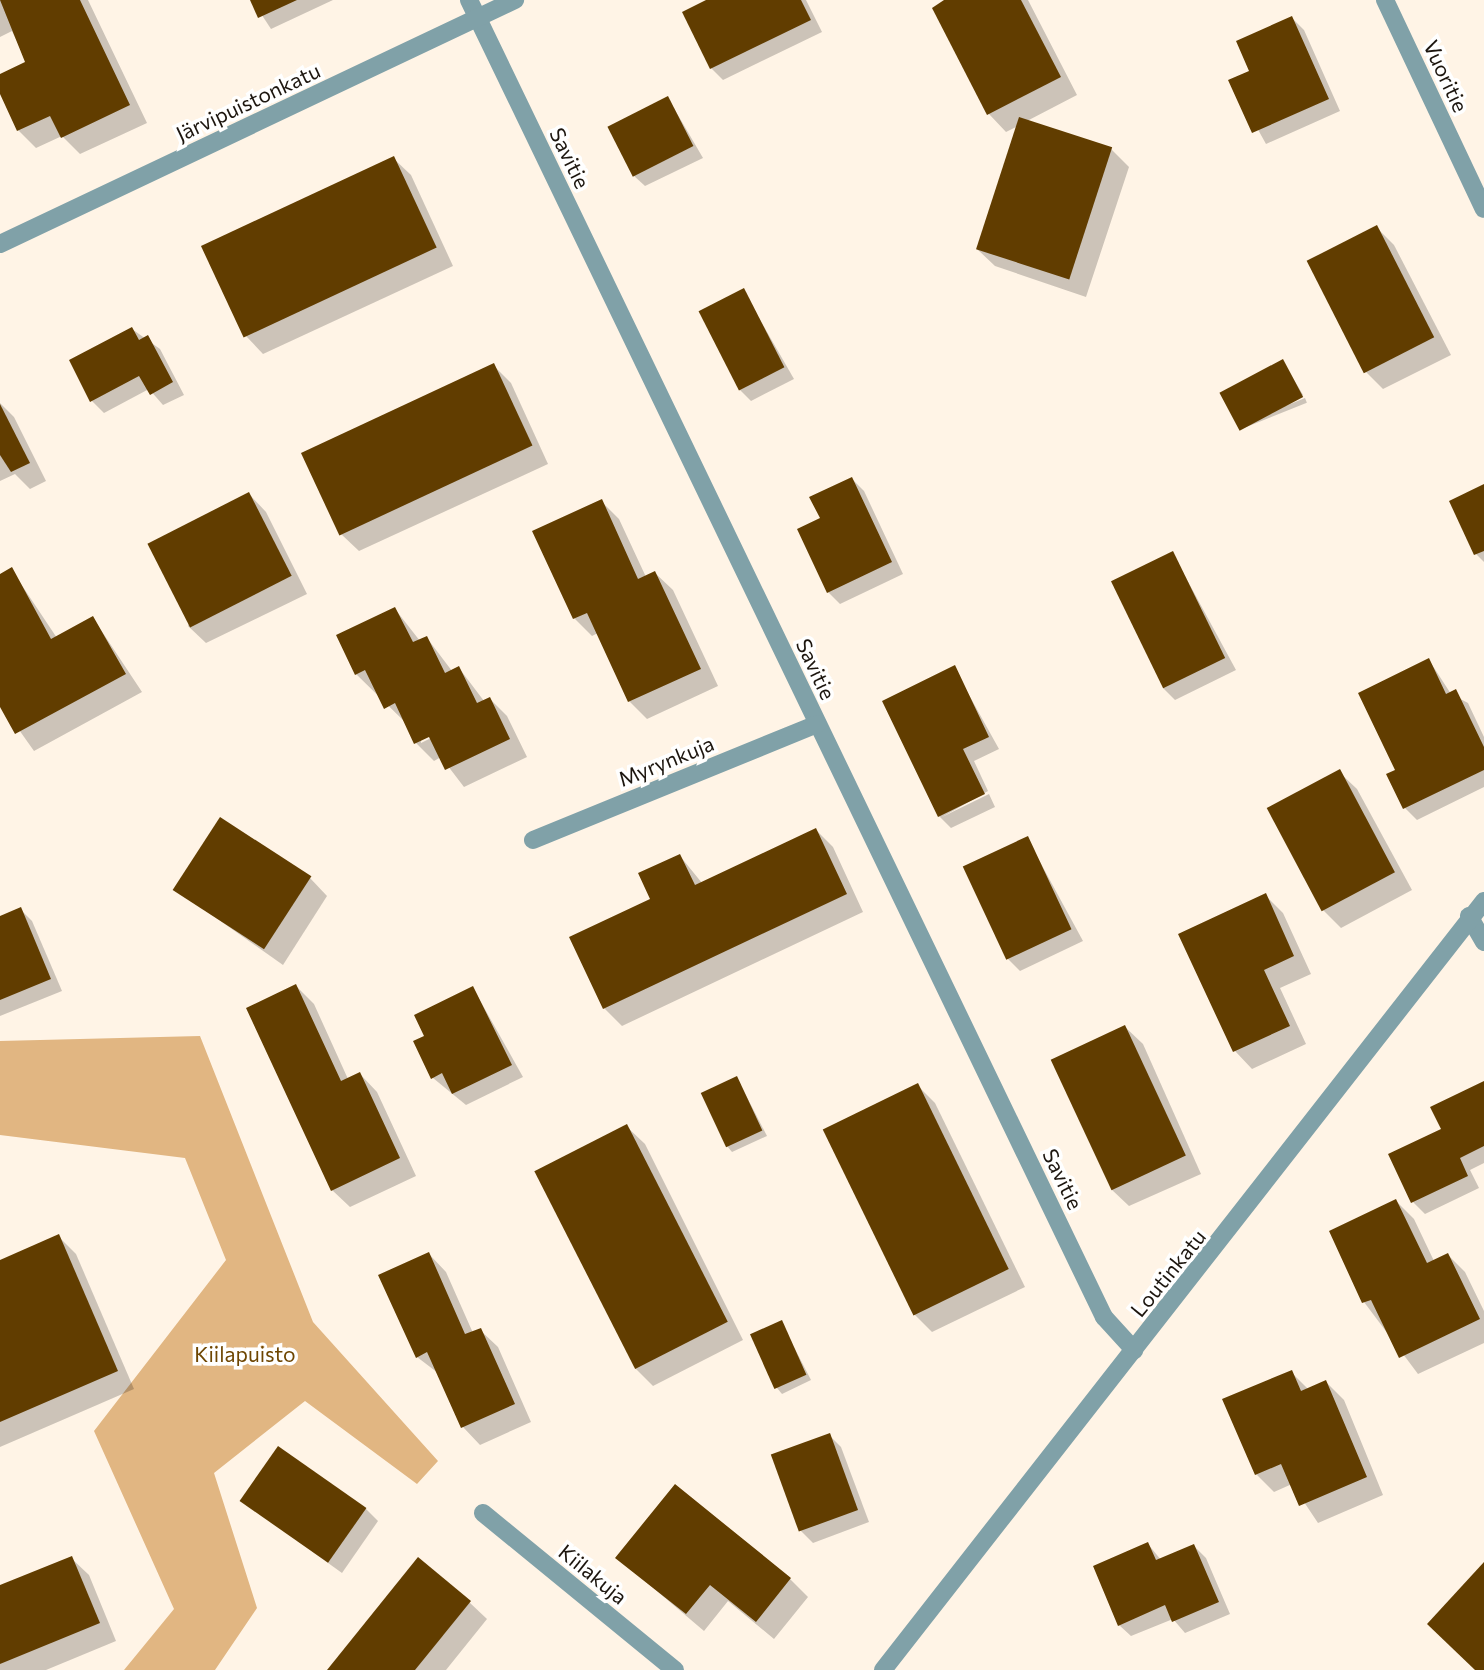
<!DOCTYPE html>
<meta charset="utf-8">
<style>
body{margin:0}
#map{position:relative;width:1484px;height:1670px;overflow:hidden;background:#fff4e6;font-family:Commissioner,sans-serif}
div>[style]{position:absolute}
.forest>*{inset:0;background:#e1b682}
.shadow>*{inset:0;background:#0003;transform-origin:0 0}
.building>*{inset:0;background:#613d00;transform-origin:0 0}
.minor>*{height:18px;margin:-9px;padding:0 9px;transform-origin:9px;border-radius:9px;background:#80a1a8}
span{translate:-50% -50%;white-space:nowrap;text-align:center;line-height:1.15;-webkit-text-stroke:7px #fff;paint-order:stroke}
.street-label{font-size:21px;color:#1c150e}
.park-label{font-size:21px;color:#6e4602}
</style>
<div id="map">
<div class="forest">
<div style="clip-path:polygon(200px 1036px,313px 1322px,438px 1461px,417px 1484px,305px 1401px,214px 1473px,257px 1608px,215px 1670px,124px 1670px,174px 1609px,94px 1431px,226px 1260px,185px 1158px,0 1135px,0 1041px)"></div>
</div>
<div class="shadow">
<div style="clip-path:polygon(0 0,88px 0,147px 123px,80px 154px,62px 136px,36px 148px,18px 130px,0 90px,0 75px,27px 63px,12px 31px,0 37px)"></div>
<div style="clip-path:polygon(252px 0,333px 0,271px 29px)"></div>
<div style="clip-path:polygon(710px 0,806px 0,822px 32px,723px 80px,711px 68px)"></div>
<div style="clip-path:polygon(945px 0,1028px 0,1077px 95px,1027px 121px,1111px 149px,1129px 167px,1086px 297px,995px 266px,977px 249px,1018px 126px,1006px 132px,989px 114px)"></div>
<div style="clip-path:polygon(1292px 18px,1304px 30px,1340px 111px,1266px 144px,1231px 81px,1251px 72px)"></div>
<div style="clip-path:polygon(668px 98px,703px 158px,645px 186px,633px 175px)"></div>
<div style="clip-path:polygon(393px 158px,411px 175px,453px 266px,263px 354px,246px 336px,204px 246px)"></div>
<div style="clip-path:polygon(1376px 227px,1394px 245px,1451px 355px,1383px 389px,1365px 371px)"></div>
<div style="clip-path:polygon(743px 290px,794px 379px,751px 401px,739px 389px)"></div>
<div style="clip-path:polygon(132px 329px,160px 349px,184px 395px,163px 405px,149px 389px,104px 413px,92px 401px)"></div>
<div style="clip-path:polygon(1283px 361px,1303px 395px,1239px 427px)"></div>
<div style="clip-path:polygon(493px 365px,511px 383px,548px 464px,359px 551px,341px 534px)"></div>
<div style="left:1305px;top:398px;width:5px;height:72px;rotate:68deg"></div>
<div style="clip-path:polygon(0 403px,14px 417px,46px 481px,30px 489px,15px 474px,0 481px)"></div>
<div style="clip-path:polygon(852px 479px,864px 491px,903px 574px,840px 604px,828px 592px,822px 519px)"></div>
<div style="clip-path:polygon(1484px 486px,1484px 562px,1476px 554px)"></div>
<div style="clip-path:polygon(249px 494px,266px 512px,307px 594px,206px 643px,188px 626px)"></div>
<div style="clip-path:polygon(601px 501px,619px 519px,646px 577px,655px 573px,673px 590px,718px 686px,647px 719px,629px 701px,598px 633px,592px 636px,574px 618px)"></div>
<div style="clip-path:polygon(1173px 554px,1236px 670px,1175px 700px,1163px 688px)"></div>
<div style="clip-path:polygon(11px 569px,57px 638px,93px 618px,142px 692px,34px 751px,0 703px,0 576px)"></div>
<div style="clip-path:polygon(evenodd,395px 609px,420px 641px,427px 638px,452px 671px,459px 668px,484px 701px,490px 699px,507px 716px,527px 757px,464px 787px,441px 757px,434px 761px,416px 743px,407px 724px,356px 674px,395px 609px,436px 732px,437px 735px,421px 743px,421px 739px,436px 732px)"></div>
<div style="clip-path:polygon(1429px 660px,1451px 694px,1468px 703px,1484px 737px,1484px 787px,1417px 820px,1405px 808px,1397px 771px)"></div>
<div style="clip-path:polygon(954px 668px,999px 749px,974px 761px,988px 791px,942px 817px,989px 794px,995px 807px,951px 828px,939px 816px)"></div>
<div style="clip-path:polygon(1339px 772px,1357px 789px,1412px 890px,1341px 928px,1323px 910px,1269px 810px)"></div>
<div style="clip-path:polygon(816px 830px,833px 847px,863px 912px,622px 1026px,604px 1008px,680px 856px,702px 883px)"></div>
<div style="clip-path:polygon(1027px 838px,1083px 941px,1020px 971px,1008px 959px)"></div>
<div style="clip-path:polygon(310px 878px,327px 896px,283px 965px,175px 889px)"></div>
<div style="clip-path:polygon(1265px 895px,1283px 913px,1311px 974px,1280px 988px,1306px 1044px,1252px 1069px,1235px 1051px)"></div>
<div style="clip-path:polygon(20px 909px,32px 921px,62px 991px,0 1016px,0 918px)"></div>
<div style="clip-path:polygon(296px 986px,314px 1004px,348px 1079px,360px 1074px,377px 1092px,416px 1176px,350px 1207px,332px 1190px)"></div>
<div style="clip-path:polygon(473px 988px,523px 1077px,466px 1105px,433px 1078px,426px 1037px)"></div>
<div style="clip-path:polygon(1125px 1027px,1143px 1044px,1201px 1174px,1129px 1206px,1111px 1189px)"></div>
<div style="clip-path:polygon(737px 1078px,767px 1136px,732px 1152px,727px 1146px)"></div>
<div style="clip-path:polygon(1484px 1083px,1484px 1163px,1470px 1170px,1479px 1188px,1425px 1214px,1413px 1202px,1443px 1130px)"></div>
<div style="clip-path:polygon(917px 1085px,935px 1103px,1025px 1287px,932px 1332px,914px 1314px)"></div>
<div style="clip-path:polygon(627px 1127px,645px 1144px,743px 1340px,653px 1386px,635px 1368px)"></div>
<div style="clip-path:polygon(1396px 1201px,1414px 1219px,1434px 1261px,1448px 1255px,1465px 1272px,1484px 1311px,1484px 1343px,1418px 1374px,1364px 1302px)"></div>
<div style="clip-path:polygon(58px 1236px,76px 1254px,134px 1389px,0 1447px,0 1261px)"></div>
<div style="clip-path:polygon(429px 1254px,446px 1272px,473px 1333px,480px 1330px,498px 1347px,531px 1422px,480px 1445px,463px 1427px,438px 1373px,417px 1357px)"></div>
<div style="clip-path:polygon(781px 1322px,811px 1380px,782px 1394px,777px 1388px)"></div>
<div style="clip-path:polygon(1291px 1372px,1309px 1390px,1326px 1382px,1344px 1400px,1383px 1495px,1318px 1523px,1292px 1484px,1274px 1492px,1256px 1474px)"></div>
<div style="clip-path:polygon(829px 1435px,841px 1447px,869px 1522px,813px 1543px,801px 1531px)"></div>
<div style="clip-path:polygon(242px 1501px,366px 1509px,378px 1521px,342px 1573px)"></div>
<div style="clip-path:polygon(1148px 1544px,1161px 1560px,1194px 1546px,1206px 1558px,1230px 1614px,1185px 1633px,1173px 1619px,1131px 1636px,1119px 1625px)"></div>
<div style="clip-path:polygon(71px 1558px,89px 1575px,116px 1641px,46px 1670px,0 1670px,0 1587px)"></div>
<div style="clip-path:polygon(618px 1558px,790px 1579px,808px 1597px,774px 1639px,728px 1601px,704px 1631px)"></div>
<div style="clip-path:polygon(469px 1602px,487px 1619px,446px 1670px,330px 1670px)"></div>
</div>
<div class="building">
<div style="clip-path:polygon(0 0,80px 0,130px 105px,61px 138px,50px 116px,17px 131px,0 94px,0 74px,25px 62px)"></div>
<div style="clip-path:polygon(250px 0,297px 0,258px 18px)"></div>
<div style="clip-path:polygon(706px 0,801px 0,811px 20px,710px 69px,682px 12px)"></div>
<div style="clip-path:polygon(1021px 0,1061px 77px,987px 115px,932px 8px,944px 0)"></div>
<div style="clip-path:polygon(1292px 16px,1329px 99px,1252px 133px,1228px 80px,1249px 71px,1236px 41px)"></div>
<div style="left:668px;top:96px;width:56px;height:68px;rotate:63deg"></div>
<div style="left:1019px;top:117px;width:98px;height:139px;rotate:18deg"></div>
<div style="left:394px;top:156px;width:101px;height:213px;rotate:65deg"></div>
<div style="left:1377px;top:225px;width:126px;height:79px;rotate:63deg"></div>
<div style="left:744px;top:288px;width:89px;height:51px;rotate:63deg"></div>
<div style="clip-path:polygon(132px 327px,139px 340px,148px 335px,173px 382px,150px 395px,139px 376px,90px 402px,69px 360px)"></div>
<div style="left:1283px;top:359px;width:43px;height:72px;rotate:62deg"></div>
<div style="left:494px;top:363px;width:91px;height:213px;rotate:65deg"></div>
<div style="clip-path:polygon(0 404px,30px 463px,11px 472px,0 455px)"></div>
<div style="clip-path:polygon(852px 477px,892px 562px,827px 593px,797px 529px,820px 518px,809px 497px)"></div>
<div style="clip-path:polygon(1484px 484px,1484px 551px,1474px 555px,1449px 501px)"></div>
<div style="left:249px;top:492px;width:94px;height:114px;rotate:63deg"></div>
<div style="clip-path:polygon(602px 499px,638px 579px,655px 571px,701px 669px,628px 702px,587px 613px,573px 619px,532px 531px)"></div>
<div style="left:1173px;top:551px;width:119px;height:69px;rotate:64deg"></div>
<div style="clip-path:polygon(12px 567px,51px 639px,93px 616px,126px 674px,15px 734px,0 707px,0 574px)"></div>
<div style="clip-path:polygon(395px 607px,413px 642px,427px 636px,445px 673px,459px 666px,477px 703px,490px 697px,510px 739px,445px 770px,429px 737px,414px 744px,395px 703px,384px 709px,365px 670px,355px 675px,336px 635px)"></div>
<div style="clip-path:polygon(1429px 658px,1446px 694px,1456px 689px,1484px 747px,1484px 770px,1403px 809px,1386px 774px,1395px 770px,1358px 693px)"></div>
<div style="clip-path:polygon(955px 665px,989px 737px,963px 749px,985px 794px,938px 817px,882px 701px)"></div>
<div style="left:1340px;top:769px;width:117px;height:83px;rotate:62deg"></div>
<div style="left:220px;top:817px;width:109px;height:87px;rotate:33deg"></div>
<div style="clip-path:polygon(816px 828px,847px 894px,603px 1009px,569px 937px,650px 899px,638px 873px,680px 854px,695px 885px)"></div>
<div style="left:1028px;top:836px;width:103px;height:72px;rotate:65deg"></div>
<div style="clip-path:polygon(1266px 893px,1294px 956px,1264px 970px,1290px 1026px,1233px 1052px,1178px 934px)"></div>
<div style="clip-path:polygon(21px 907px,51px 979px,0 1000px,0 916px)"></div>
<div style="clip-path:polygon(296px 984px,341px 1081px,360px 1072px,400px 1158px,331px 1191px,246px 1008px)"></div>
<div style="clip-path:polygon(473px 986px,512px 1065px,452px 1094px,442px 1073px,431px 1079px,413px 1041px,424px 1036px,414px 1015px)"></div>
<div style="left:1125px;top:1025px;width:144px;height:82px;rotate:65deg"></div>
<div style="left:737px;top:1076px;width:60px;height:40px;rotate:65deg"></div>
<div style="clip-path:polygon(1484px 1081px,1484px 1146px,1460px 1158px,1468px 1176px,1411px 1203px,1388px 1154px,1441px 1129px,1430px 1107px)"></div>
<div style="left:918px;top:1083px;width:207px;height:106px;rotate:64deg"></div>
<div style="left:627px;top:1124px;width:222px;height:104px;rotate:63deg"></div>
<div style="clip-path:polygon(1396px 1199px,1427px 1263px,1448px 1253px,1480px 1319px,1399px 1358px,1371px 1300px,1362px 1303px,1329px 1231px)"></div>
<div style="clip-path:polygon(59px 1234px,118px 1371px,0 1422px,0 1260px)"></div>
<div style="clip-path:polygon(429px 1252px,465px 1334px,481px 1328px,515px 1404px,461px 1428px,427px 1352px,416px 1358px,378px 1275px)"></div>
<div style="left:782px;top:1320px;width:60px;height:35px;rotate:66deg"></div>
<div style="clip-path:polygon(1292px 1370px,1301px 1391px,1326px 1380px,1367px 1477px,1299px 1506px,1281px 1464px,1255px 1475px,1222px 1399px)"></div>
<div style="left:830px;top:1433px;width:82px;height:63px;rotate:70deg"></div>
<div style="left:278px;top:1446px;width:108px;height:67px;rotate:35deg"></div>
<div style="clip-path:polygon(675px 1484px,791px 1578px,756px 1622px,710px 1585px,686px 1614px,615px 1558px)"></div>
<div style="clip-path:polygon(1148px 1542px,1156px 1560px,1194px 1544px,1219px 1602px,1172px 1622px,1165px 1605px,1118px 1626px,1093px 1566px)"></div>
<div style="clip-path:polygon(72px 1556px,100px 1623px,0 1664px,0 1585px)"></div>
<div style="clip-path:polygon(418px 1557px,471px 1601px,415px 1670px,327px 1670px)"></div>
<div style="clip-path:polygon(1484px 1562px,1484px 1670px,1475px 1670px,1427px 1624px)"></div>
</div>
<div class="minor">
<div style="left:469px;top:0;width:1462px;rotate:64.26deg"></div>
<div style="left:1104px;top:1317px;width:45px;rotate:47.7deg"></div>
<div style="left:1385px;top:0;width:231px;rotate:64.7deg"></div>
<div style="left:0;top:244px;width:570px;rotate:-25.35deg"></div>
<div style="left:533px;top:840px;width:307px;rotate:-22.2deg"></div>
<div style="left:1469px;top:916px;width:30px;rotate:60deg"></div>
<div style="left:483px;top:1513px;width:248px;rotate:39.3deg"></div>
<div style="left:883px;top:1670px;width:976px;rotate:-51.99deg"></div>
</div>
<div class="street-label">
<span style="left:1446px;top:76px;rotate:65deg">Vuoritie</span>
<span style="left:248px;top:102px;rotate:-25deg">Järvipuistonkatu</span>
<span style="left:570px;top:158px;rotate:64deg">Savitie</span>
<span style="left:816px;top:669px;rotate:65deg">Savitie</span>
<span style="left:666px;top:761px;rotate:-22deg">Myrynkuja</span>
<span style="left:1063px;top:1179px;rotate:64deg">Savitie</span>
<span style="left:1168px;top:1273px;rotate:-51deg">Loutinkatu</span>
<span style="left:593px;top:1574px;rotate:39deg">Kiilakuja</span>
</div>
<div class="park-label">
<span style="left:245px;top:1354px">Kiilapuisto</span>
</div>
</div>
